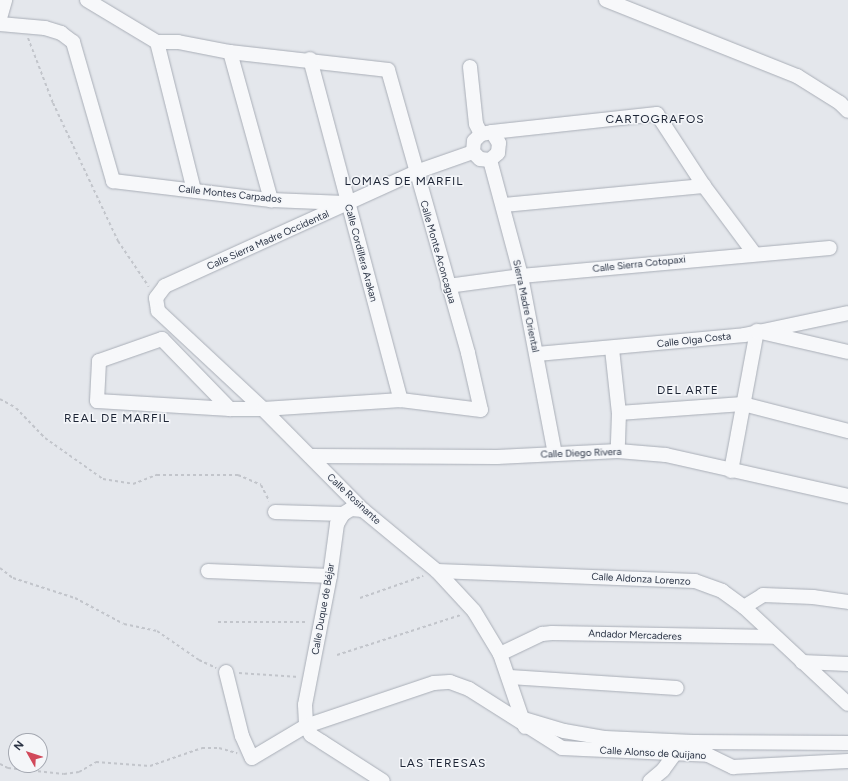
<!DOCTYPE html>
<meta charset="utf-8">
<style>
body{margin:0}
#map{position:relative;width:848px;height:781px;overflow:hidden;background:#e4e7ec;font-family:Figtree,sans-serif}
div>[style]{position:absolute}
.path>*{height:2px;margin-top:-1px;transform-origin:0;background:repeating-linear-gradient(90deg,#c2c5cb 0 3px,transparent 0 6px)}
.roads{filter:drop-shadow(0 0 1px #a9aeb7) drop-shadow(0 0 1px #a9aeb7)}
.minor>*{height:14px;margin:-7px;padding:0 7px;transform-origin:7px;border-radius:7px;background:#f7f8fa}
span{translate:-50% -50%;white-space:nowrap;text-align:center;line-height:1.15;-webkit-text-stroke:3px #f4f6f9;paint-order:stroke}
.street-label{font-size:10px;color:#2b3445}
.quarter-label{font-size:12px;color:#1d2536;letter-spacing:1px}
.north{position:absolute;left:8px;top:733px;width:40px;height:40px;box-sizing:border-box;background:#f4f6f9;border:1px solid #a4a8b1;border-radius:50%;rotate:309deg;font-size:11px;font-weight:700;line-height:16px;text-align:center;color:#2b3445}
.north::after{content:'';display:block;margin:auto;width:14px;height:18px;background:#d1495b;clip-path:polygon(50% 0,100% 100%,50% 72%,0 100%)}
</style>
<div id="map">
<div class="path">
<div style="left:28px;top:38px;width:70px;rotate:69deg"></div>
<div style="left:53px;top:103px;width:153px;rotate:64.8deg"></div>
<div style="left:118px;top:241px;width:55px;rotate:56deg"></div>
<div style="left:0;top:399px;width:18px;rotate:29deg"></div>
<div style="left:16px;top:408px;width:42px;rotate:46deg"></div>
<div style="left:45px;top:438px;width:71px;rotate:35.3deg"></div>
<div style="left:103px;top:479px;width:30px;rotate:9deg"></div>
<div style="left:133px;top:484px;width:26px;rotate:-21deg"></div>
<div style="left:157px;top:475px;width:81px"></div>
<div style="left:238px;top:475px;width:25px;rotate:23deg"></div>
<div style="left:261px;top:485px;width:18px;rotate:63deg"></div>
<div style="left:0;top:568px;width:16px;rotate:38deg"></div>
<div style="left:13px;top:578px;width:65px;rotate:17.9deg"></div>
<div style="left:75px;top:598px;width:55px;rotate:28deg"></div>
<div style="left:124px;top:624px;width:34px;rotate:12deg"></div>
<div style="left:157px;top:631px;width:51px;rotate:34.6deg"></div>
<div style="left:199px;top:660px;width:19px;rotate:25deg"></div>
<div style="left:360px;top:598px;width:67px;rotate:-19.2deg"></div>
<div style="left:218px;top:622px;width:90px"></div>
<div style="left:337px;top:655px;width:130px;rotate:-17.9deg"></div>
<div style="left:239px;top:673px;width:60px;rotate:3.8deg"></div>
<div style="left:0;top:764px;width:9px;rotate:27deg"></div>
<div style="left:8px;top:768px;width:56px;rotate:6.1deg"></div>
<div style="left:64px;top:774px;width:15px;rotate:-8deg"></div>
<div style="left:79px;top:772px;width:20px;rotate:-30deg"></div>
<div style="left:96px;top:762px;width:54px;rotate:4.2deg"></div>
<div style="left:150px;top:766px;width:55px;rotate:-19.1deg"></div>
<div style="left:202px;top:748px;width:17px"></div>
<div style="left:219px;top:748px;width:19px;rotate:16deg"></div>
</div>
<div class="roads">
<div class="minor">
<div style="left:87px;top:0;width:82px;rotate:31deg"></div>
<div style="left:157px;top:42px;width:21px"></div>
<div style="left:178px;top:42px;width:53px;rotate:10.9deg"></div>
<div style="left:230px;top:52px;width:159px;rotate:6.5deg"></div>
<div style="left:388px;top:70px;width:294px;rotate:74.2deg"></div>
<div style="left:468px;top:353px;width:58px;rotate:77.2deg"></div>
<div style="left:481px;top:410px;width:81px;rotate:-172.9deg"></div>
<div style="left:401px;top:400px;width:138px;rotate:176.3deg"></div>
<div style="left:263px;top:409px;width:33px;rotate:180deg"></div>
<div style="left:230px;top:409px;width:133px;rotate:-176.6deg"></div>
<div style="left:97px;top:401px;width:40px;rotate:-87.1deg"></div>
<div style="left:99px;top:361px;width:67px;rotate:-19.2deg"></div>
<div style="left:162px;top:339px;width:98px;rotate:45.8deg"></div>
<div style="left:606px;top:0;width:206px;rotate:21.7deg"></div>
<div style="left:797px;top:76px;width:51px;rotate:32.1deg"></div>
<div style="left:840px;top:103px;width:11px;rotate:45deg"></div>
<div style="left:0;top:18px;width:19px;rotate:-74deg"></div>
<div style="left:0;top:24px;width:45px;rotate:5.1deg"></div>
<div style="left:45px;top:28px;width:17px;rotate:17deg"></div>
<div style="left:61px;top:33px;width:15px;rotate:37deg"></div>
<div style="left:73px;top:42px;width:145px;rotate:73.9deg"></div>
<div style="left:113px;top:181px;width:159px;rotate:6.9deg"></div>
<div style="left:271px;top:200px;width:74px;rotate:2.3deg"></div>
<div style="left:157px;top:42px;width:153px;rotate:76deg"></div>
<div style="left:230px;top:52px;width:154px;rotate:74.5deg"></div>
<div style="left:310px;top:59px;width:353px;rotate:75.1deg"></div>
<div style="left:470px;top:67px;width:57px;rotate:84deg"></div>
<div style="left:476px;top:124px;width:11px;rotate:63deg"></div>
<div style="left:492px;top:132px;width:166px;rotate:-6.2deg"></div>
<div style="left:657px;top:114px;width:86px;rotate:56.9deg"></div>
<div style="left:704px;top:186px;width:84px;rotate:53.3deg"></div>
<div style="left:492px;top:132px;width:13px;rotate:58deg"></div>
<div style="left:499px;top:143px;width:10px;rotate:96deg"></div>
<div style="left:498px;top:153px;width:11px;rotate:139deg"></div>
<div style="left:490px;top:160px;width:10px;rotate:-174deg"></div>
<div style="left:480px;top:159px;width:10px;rotate:-135deg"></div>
<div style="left:473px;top:152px;width:11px;rotate:-85deg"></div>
<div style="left:474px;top:141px;width:10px;rotate:-45deg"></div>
<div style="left:481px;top:134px;width:11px;rotate:-10deg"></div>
<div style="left:473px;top:152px;width:60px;rotate:160.7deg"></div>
<div style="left:416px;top:172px;width:276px;rotate:155.6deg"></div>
<div style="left:165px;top:286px;width:15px;rotate:127deg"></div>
<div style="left:156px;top:298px;width:13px;rotate:81deg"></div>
<div style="left:158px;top:311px;width:144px;rotate:43deg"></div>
<div style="left:263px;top:409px;width:142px;rotate:45.3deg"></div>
<div style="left:363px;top:510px;width:96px;rotate:39.5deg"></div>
<div style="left:437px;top:571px;width:54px;rotate:47.2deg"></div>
<div style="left:474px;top:611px;width:50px;rotate:58.8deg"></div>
<div style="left:500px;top:654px;width:77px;rotate:71.1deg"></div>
<div style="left:490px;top:160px;width:120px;rotate:75deg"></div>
<div style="left:521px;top:276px;width:181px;rotate:79.2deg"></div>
<div style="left:503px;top:205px;width:202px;rotate:-5.4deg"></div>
<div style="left:448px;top:286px;width:74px;rotate:-7.8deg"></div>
<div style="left:521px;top:276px;width:310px;rotate:-5.2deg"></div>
<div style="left:612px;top:349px;width:64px;rotate:83.8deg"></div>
<div style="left:619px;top:413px;width:38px;rotate:92deg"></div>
<div style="left:537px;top:354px;width:208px;rotate:-5.2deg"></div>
<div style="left:744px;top:335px;width:106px;rotate:-11.9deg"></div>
<div style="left:619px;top:413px;width:124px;rotate:-4.2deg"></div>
<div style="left:743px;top:404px;width:108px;rotate:14.4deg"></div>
<div style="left:310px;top:456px;width:187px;rotate:0.3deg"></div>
<div style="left:497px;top:457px;width:121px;rotate:-2.8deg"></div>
<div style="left:618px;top:451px;width:48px;rotate:4.8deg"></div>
<div style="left:666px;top:455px;width:187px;rotate:12.7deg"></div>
<div style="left:731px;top:471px;width:142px;rotate:-79.5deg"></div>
<div style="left:757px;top:331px;width:93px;rotate:13deg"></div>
<div style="left:363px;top:510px;width:12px;rotate:-175deg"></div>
<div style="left:351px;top:509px;width:9px;rotate:148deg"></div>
<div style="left:343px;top:514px;width:12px;rotate:121deg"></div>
<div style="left:337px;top:524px;width:52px;rotate:97.7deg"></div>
<div style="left:330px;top:576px;width:131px;rotate:101deg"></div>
<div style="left:305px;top:705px;width:21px;rotate:87deg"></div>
<div style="left:306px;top:726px;width:10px;rotate:61deg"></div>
<div style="left:311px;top:735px;width:13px;rotate:32deg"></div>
<div style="left:322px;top:742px;width:72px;rotate:32.6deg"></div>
<div style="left:275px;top:512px;width:68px;rotate:1.7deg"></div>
<div style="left:208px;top:571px;width:122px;rotate:2.3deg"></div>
<div style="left:437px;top:571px;width:258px;rotate:2.2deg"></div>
<div style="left:695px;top:581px;width:29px;rotate:20deg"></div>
<div style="left:722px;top:591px;width:27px;rotate:36deg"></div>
<div style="left:744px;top:607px;width:142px;rotate:43deg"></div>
<div style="left:744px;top:607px;width:22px;rotate:-32deg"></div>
<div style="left:763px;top:595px;width:50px;rotate:2.3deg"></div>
<div style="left:813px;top:597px;width:35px;rotate:8deg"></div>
<div style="left:500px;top:654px;width:47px;rotate:-25.5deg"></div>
<div style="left:542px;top:634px;width:10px;rotate:-6deg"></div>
<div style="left:552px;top:633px;width:222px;rotate:1deg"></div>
<div style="left:802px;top:662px;width:46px;rotate:2.5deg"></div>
<div style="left:226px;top:672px;width:66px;rotate:76deg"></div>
<div style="left:242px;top:736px;width:24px;rotate:66deg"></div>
<div style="left:252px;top:758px;width:63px;rotate:-30.7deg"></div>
<div style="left:306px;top:726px;width:135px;rotate:-18.6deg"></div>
<div style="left:434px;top:683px;width:16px;rotate:-4deg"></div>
<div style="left:450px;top:682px;width:20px;rotate:20deg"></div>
<div style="left:469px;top:689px;width:110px;rotate:32.4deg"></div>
<div style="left:562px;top:748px;width:146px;rotate:2.7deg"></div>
<div style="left:708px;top:755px;width:28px;rotate:26deg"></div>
<div style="left:733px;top:767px;width:115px;rotate:-3deg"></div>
<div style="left:510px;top:677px;width:167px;rotate:3.8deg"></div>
<div style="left:517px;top:717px;width:49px;rotate:16.6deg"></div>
<div style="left:564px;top:731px;width:42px;rotate:9.7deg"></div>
<div style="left:605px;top:738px;width:88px;rotate:2.6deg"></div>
<div style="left:693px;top:742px;width:155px;rotate:0.4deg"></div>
<div style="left:650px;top:781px;width:17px;rotate:-40deg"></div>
<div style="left:663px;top:770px;width:19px;rotate:-54deg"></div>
</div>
</div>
<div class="street-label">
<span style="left:230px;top:194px;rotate:6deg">Calle Montes Carpados</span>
<span style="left:268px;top:240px;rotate:-24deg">Calle Sierra Madre Occidental</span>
<span style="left:438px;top:252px;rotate:74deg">Calle Monte Aconcagua</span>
<span style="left:361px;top:253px;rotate:75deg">Calle Cordillera Arakan</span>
<span style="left:639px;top:264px;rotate:-6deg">Calle Sierra Cotopaxi</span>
<span style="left:526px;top:306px;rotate:78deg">Sierra Madre Oriental</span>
<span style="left:694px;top:340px;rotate:-6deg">Calle Olga Costa</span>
<span style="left:581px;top:453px;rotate:-2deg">Calle Diego Rivera</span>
<span style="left:354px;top:499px;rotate:43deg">Calle Rosinante</span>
<span style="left:641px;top:579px;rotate:3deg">Calle Aldonza Lorenzo</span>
<span style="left:323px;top:609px;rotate:-80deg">Calle Duque de Béjar</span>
<span style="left:635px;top:635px;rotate:2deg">Andador Mercaderes</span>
<span style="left:653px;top:753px;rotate:3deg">Calle Alonso de Quijano</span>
</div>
<div class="quarter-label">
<span style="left:655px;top:120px">CARTOGRAFOS</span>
<span style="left:404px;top:182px">LOMAS DE MARFIL</span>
<span style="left:688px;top:391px">DEL ARTE</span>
<span style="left:117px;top:419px">REAL DE MARFIL</span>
<span style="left:443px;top:764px">LAS TERESAS</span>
</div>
<div class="north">N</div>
</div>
